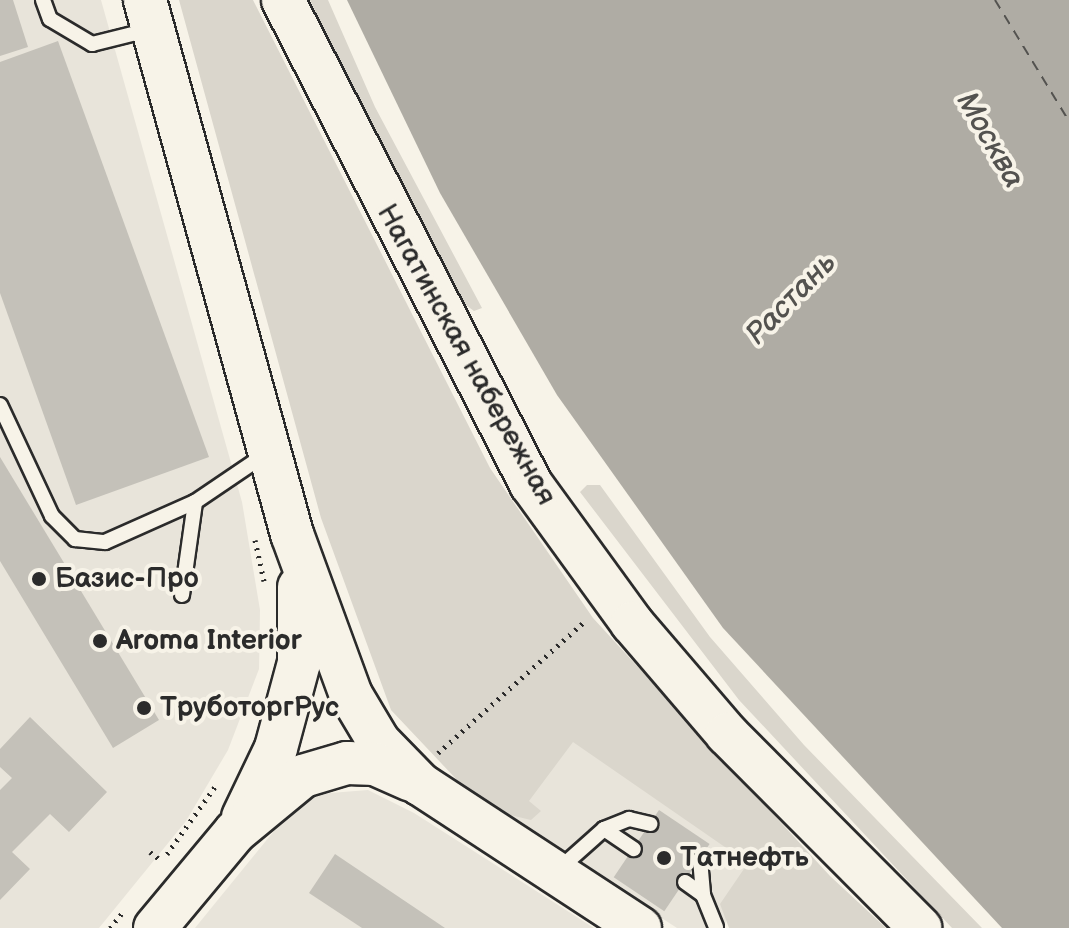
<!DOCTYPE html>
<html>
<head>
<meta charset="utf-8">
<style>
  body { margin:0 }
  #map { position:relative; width:1069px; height:928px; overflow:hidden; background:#f7f3e8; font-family:"Balsamiq Sans",sans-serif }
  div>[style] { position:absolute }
  .built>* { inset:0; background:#e8e4da }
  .green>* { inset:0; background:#dad6cc }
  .water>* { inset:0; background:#afaca4 }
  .ferry>* { height:2px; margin-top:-1px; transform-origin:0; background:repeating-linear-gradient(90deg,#53524f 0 10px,transparent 0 18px) }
  .building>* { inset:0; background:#c4c1b9; transform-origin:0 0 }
  .path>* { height:5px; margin-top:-2.5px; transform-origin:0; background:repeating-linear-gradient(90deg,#2b2b2b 0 2px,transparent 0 8px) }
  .roads { filter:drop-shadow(2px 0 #2b2b2b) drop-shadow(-2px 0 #2b2b2b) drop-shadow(0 2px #2b2b2b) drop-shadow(0 -2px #2b2b2b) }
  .lane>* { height:14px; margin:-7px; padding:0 7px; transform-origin:7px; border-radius:7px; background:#f7f3e8 }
  .secondary>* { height:42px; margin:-21px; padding:0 21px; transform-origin:21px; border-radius:21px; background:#f7f3e8 }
  .dots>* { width:22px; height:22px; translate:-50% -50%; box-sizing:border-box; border:4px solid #f7f3e8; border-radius:50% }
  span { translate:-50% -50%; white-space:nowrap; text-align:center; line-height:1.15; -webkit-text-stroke:8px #f7f3e8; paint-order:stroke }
  .street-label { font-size:28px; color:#2b2b2b }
  .poi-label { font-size:28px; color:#2b2b2b; font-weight:700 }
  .left { translate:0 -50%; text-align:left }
  .water-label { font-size:30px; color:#53524f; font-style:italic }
</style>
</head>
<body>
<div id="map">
  <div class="built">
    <div style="clip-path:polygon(0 0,101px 0,242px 502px,260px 610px,259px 669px,228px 750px,186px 821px,99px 928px,0 928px)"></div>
    <div style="clip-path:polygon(559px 726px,761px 866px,722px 928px,677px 928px,501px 814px)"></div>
    <div style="clip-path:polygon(368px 790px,414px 813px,594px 928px,195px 928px,274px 831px,318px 794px)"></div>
  </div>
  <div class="green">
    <div style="clip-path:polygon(179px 0,253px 0,490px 468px,593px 618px,830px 876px,886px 928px,729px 928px,720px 904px,748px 863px,573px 742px,529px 801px,541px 811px,531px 820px,506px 814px,458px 781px,391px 710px,321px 518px)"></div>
    <div style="clip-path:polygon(310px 0,328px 0,375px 107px,482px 308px,474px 311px,459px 300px,366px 125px)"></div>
    <div style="clip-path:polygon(587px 485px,600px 485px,710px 637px,804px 745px,982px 928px,952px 928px,739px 700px,580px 492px)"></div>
  </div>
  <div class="water">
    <div style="clip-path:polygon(347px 0,1069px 0,1069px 928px,1002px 928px,723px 628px,557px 395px,440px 193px)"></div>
  </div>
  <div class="ferry">
    <div style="left:995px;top:0;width:142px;rotate:58.6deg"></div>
  </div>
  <div class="building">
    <div style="clip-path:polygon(0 0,13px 0,28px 47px,0 56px)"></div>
    <div style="clip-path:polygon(58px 41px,209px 457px,76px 505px,0 293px,0 62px)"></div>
    <div style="clip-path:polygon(0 457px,159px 720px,113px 748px,0 561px)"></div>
    <div style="clip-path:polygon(30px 717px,107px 792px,69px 832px,50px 814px,12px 852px,30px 869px,0 900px,0 790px,12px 778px,0 767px,0 749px)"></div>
    <div style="left:659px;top:810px;width:61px;height:81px;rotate:34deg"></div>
    <div style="clip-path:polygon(335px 854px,445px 928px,362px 928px,309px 893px)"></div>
  </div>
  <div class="path">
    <div style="left:255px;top:540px;width:42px;rotate:77.6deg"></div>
    <div style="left:438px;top:753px;width:199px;rotate:-41.9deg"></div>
    <div style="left:150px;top:852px;width:15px;rotate:37deg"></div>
    <div style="left:167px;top:854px;width:86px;rotate:-54.5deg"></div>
    <div style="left:110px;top:928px;width:19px;rotate:-51deg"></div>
  </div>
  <div class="roads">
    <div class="lane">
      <div style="left:43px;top:0;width:20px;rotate:70deg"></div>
      <div style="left:50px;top:19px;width:49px;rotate:30.8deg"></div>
      <div style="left:92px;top:44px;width:58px;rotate:-14deg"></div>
      <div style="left:0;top:405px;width:123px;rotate:64.9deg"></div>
      <div style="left:52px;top:516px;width:33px;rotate:45deg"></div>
      <div style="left:75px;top:539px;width:30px;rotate:6deg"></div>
      <div style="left:105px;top:542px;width:98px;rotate:-24deg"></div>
      <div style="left:182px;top:595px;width:94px;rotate:-82deg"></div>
      <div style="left:195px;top:502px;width:86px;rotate:-34.1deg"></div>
      <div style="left:604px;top:829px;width:27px;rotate:-22deg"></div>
      <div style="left:629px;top:819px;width:22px;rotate:13deg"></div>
      <div style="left:700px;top:859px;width:36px;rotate:85deg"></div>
      <div style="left:558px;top:870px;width:62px;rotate:-41.7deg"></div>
      <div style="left:604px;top:829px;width:36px;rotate:34deg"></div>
      <div style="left:685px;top:882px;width:22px;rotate:36deg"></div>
      <div style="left:703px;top:895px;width:35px;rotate:68deg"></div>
    </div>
    <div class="secondary">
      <div style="left:145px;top:0;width:554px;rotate:74.61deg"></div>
      <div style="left:292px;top:534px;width:171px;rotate:69.9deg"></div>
      <div style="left:351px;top:695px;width:55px;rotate:59.2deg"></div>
      <div style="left:379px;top:742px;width:59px;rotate:45.7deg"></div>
      <div style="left:420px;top:784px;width:263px;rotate:33.2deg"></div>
      <div style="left:283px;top:0;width:544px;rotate:62.87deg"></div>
      <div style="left:531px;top:484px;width:172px;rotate:54deg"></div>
      <div style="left:632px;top:623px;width:146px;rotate:49.4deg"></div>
      <div style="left:727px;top:734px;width:274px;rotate:45.1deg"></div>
      <div style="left:243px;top:817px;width:76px;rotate:-64.4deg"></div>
      <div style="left:276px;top:748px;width:88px;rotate:-74.9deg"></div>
      <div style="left:299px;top:663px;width:76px;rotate:-90deg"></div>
      <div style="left:155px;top:928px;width:125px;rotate:-50.2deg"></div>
      <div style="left:235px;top:832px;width:88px;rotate:-39.5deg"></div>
      <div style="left:303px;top:776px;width:46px;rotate:-16.5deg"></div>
      <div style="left:347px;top:763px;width:28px;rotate:2deg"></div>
      <div style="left:375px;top:764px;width:39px;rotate:24deg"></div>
    </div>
  </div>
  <div class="dots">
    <div style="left:39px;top:579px;background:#2b2b2b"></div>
    <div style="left:100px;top:641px;background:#2b2b2b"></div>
    <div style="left:144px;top:708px;background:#2b2b2b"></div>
    <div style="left:664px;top:858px;background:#2b2b2b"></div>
  </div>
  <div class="street-label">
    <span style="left:466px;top:355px;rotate:61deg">Нагатинская набережная</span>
  </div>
  <div class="poi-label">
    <span class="left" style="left:55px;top:579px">Базис-Про</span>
    <span class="left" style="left:116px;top:641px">Aroma Interior</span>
    <span class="left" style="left:160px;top:708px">ТруботоргРус</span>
    <span class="left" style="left:680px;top:858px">Татнефть</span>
  </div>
  <div class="water-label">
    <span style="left:990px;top:140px;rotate:60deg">Москва</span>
    <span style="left:791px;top:299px;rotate:-46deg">Растань</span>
  </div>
</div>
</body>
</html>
